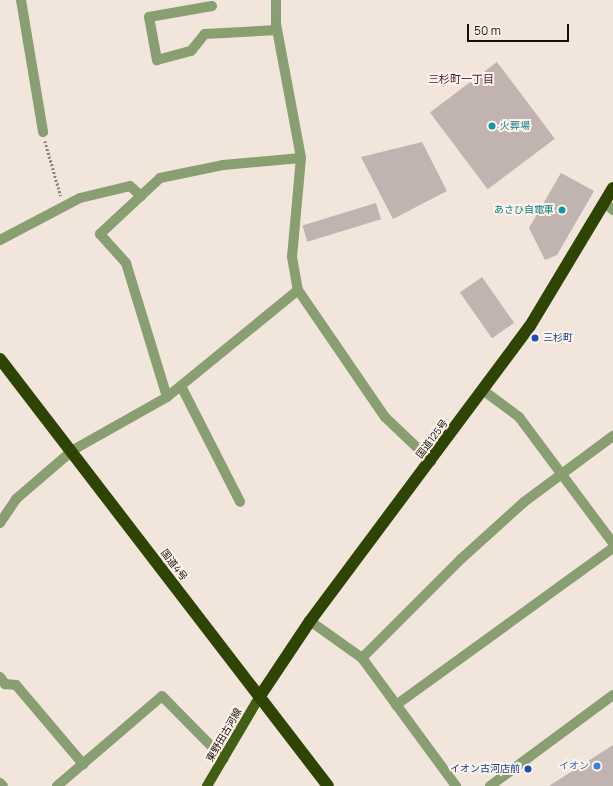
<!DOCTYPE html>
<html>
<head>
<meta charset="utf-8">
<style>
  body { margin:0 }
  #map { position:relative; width:613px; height:786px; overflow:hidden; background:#f1e5dc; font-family:Manrope,"Noto Sans JP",sans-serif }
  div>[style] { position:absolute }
  .building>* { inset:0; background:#c1b3b0; transform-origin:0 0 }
  .path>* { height:2.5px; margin-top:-1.25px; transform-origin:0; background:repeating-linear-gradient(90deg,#8a827b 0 2px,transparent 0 4px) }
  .minor>* { height:10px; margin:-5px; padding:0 5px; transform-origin:5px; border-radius:5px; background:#899e71 }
  .major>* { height:10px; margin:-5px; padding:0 5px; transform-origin:5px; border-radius:5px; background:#425d14 }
  .highway>* { height:12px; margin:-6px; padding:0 6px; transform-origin:6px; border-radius:6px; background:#2e4403 }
  .dots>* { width:11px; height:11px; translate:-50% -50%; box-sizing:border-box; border:2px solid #fef3e9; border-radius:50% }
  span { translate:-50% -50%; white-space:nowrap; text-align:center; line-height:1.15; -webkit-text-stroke:4px #fef3e9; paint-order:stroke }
  .culture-label { font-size:10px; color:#0d838f }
  .left { translate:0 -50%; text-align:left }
  .right { translate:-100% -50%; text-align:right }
  .transit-label { font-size:10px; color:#164399 }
  .street-label { font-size:10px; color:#15120e }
  .shop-label { font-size:10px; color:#366cbe }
  .neighbourhood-label { font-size:11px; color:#4e1946 }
  .scale { position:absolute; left:467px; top:24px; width:102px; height:18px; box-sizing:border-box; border:2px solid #15120e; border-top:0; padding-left:5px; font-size:12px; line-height:14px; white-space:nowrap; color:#15120e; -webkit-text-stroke:3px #fef3e9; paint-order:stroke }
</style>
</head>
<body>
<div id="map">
  <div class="building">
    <div style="left:497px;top:62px;width:96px;height:84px;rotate:53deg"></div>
    <div style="clip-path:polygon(422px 142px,447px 191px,393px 219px,361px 157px)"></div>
    <div style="clip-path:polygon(561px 173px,594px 191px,557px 255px,545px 260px,529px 228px)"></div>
    <div style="left:376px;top:203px;width:17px;height:77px;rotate:73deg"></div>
    <div style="left:482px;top:277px;width:56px;height:27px;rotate:55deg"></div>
    <div style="clip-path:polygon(613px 745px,613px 786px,549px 786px)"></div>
  </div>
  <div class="path">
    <div style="left:45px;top:141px;width:57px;rotate:73.8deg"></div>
  </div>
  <div class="minor">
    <div style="left:21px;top:0;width:134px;rotate:80.5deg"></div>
    <div style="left:276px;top:0;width:24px;rotate:90deg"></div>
    <div style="left:276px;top:24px;width:136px;rotate:79.4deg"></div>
    <div style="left:301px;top:158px;width:99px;rotate:95.2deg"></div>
    <div style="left:292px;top:257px;width:34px;rotate:80deg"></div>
    <div style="left:298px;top:290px;width:154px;rotate:55.6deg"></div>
    <div style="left:385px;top:417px;width:64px;rotate:43.7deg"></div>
    <div style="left:212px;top:6px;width:64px;rotate:170.1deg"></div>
    <div style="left:149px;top:17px;width:44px;rotate:79.5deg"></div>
    <div style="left:157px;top:60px;width:35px;rotate:-15deg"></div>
    <div style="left:191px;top:51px;width:22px;rotate:-51deg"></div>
    <div style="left:205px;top:34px;width:72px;rotate:-3.2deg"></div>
    <div style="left:605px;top:203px;width:11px;rotate:41deg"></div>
    <div style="left:0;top:240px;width:90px;rotate:-27.7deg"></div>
    <div style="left:80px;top:198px;width:51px;rotate:-13.5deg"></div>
    <div style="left:130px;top:186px;width:15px;rotate:42deg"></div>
    <div style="left:181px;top:386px;width:130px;rotate:63deg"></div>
    <div style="left:484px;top:391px;width:44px;rotate:36.6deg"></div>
    <div style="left:519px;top:417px;width:157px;rotate:53.3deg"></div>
    <div style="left:167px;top:397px;width:140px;rotate:-107deg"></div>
    <div style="left:126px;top:263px;width:39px;rotate:-132deg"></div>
    <div style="left:100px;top:234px;width:82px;rotate:-43deg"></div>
    <div style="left:160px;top:178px;width:64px;rotate:-11.7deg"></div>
    <div style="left:223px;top:165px;width:78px;rotate:-5.1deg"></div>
    <div style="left:0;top:523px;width:29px;rotate:-56deg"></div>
    <div style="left:16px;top:499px;width:75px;rotate:-40.7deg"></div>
    <div style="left:73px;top:450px;width:108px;rotate:-29.4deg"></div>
    <div style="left:167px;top:397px;width:169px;rotate:-39.2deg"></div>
    <div style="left:310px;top:621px;width:64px;rotate:35.4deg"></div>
    <div style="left:362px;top:658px;width:159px;rotate:53.7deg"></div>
    <div style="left:362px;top:658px;width:140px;rotate:-45deg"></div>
    <div style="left:461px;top:559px;width:85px;rotate:-42.1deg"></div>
    <div style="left:524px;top:502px;width:111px;rotate:-36.6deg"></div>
    <div style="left:0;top:677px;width:9px;rotate:54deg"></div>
    <div style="left:5px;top:684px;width:11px;rotate:5deg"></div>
    <div style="left:16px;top:685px;width:104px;rotate:49.7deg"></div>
    <div style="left:396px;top:705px;width:268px;rotate:-35.9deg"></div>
    <div style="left:0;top:783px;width:4px;rotate:45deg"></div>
    <div style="left:57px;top:786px;width:138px;rotate:-40.6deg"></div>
    <div style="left:162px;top:696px;width:88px;rotate:45.5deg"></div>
    <div style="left:490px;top:786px;width:153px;rotate:-36.5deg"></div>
  </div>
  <div class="major">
    <div style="left:207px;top:786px;width:104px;rotate:-59.5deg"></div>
  </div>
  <div class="highway">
    <div style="left:0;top:359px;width:538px;rotate:52.47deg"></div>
    <div style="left:260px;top:696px;width:90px;rotate:-56.3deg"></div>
    <div style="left:310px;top:621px;width:368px;rotate:-53.3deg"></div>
    <div style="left:530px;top:326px;width:161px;rotate:-59deg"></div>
  </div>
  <div class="dots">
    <div style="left:492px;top:126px;background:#0f9aa8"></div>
    <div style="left:562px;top:210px;background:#0f9aa8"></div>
    <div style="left:535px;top:338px;background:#1a4fb4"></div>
    <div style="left:597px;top:766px;background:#3f7fe0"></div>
    <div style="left:528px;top:769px;background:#1a4fb4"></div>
  </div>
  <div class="culture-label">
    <span class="left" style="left:500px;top:126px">火葬場</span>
    <span class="right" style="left:554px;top:210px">あさひ自電車</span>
  </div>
  <div class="transit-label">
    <span class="left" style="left:543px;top:338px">三杉町</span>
    <span class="right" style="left:520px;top:769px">イオン古河店前</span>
  </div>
  <div class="street-label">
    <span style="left:432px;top:439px;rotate:-53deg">国道125号</span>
    <span style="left:174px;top:565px;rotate:53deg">国道4号</span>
    <span style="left:224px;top:735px;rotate:-60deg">東野田古河線</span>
  </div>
  <div class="shop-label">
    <span class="right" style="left:589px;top:766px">イオン</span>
  </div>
  <div class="neighbourhood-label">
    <span style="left:461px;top:79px">三杉町一丁目</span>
  </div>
  <div class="scale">50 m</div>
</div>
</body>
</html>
